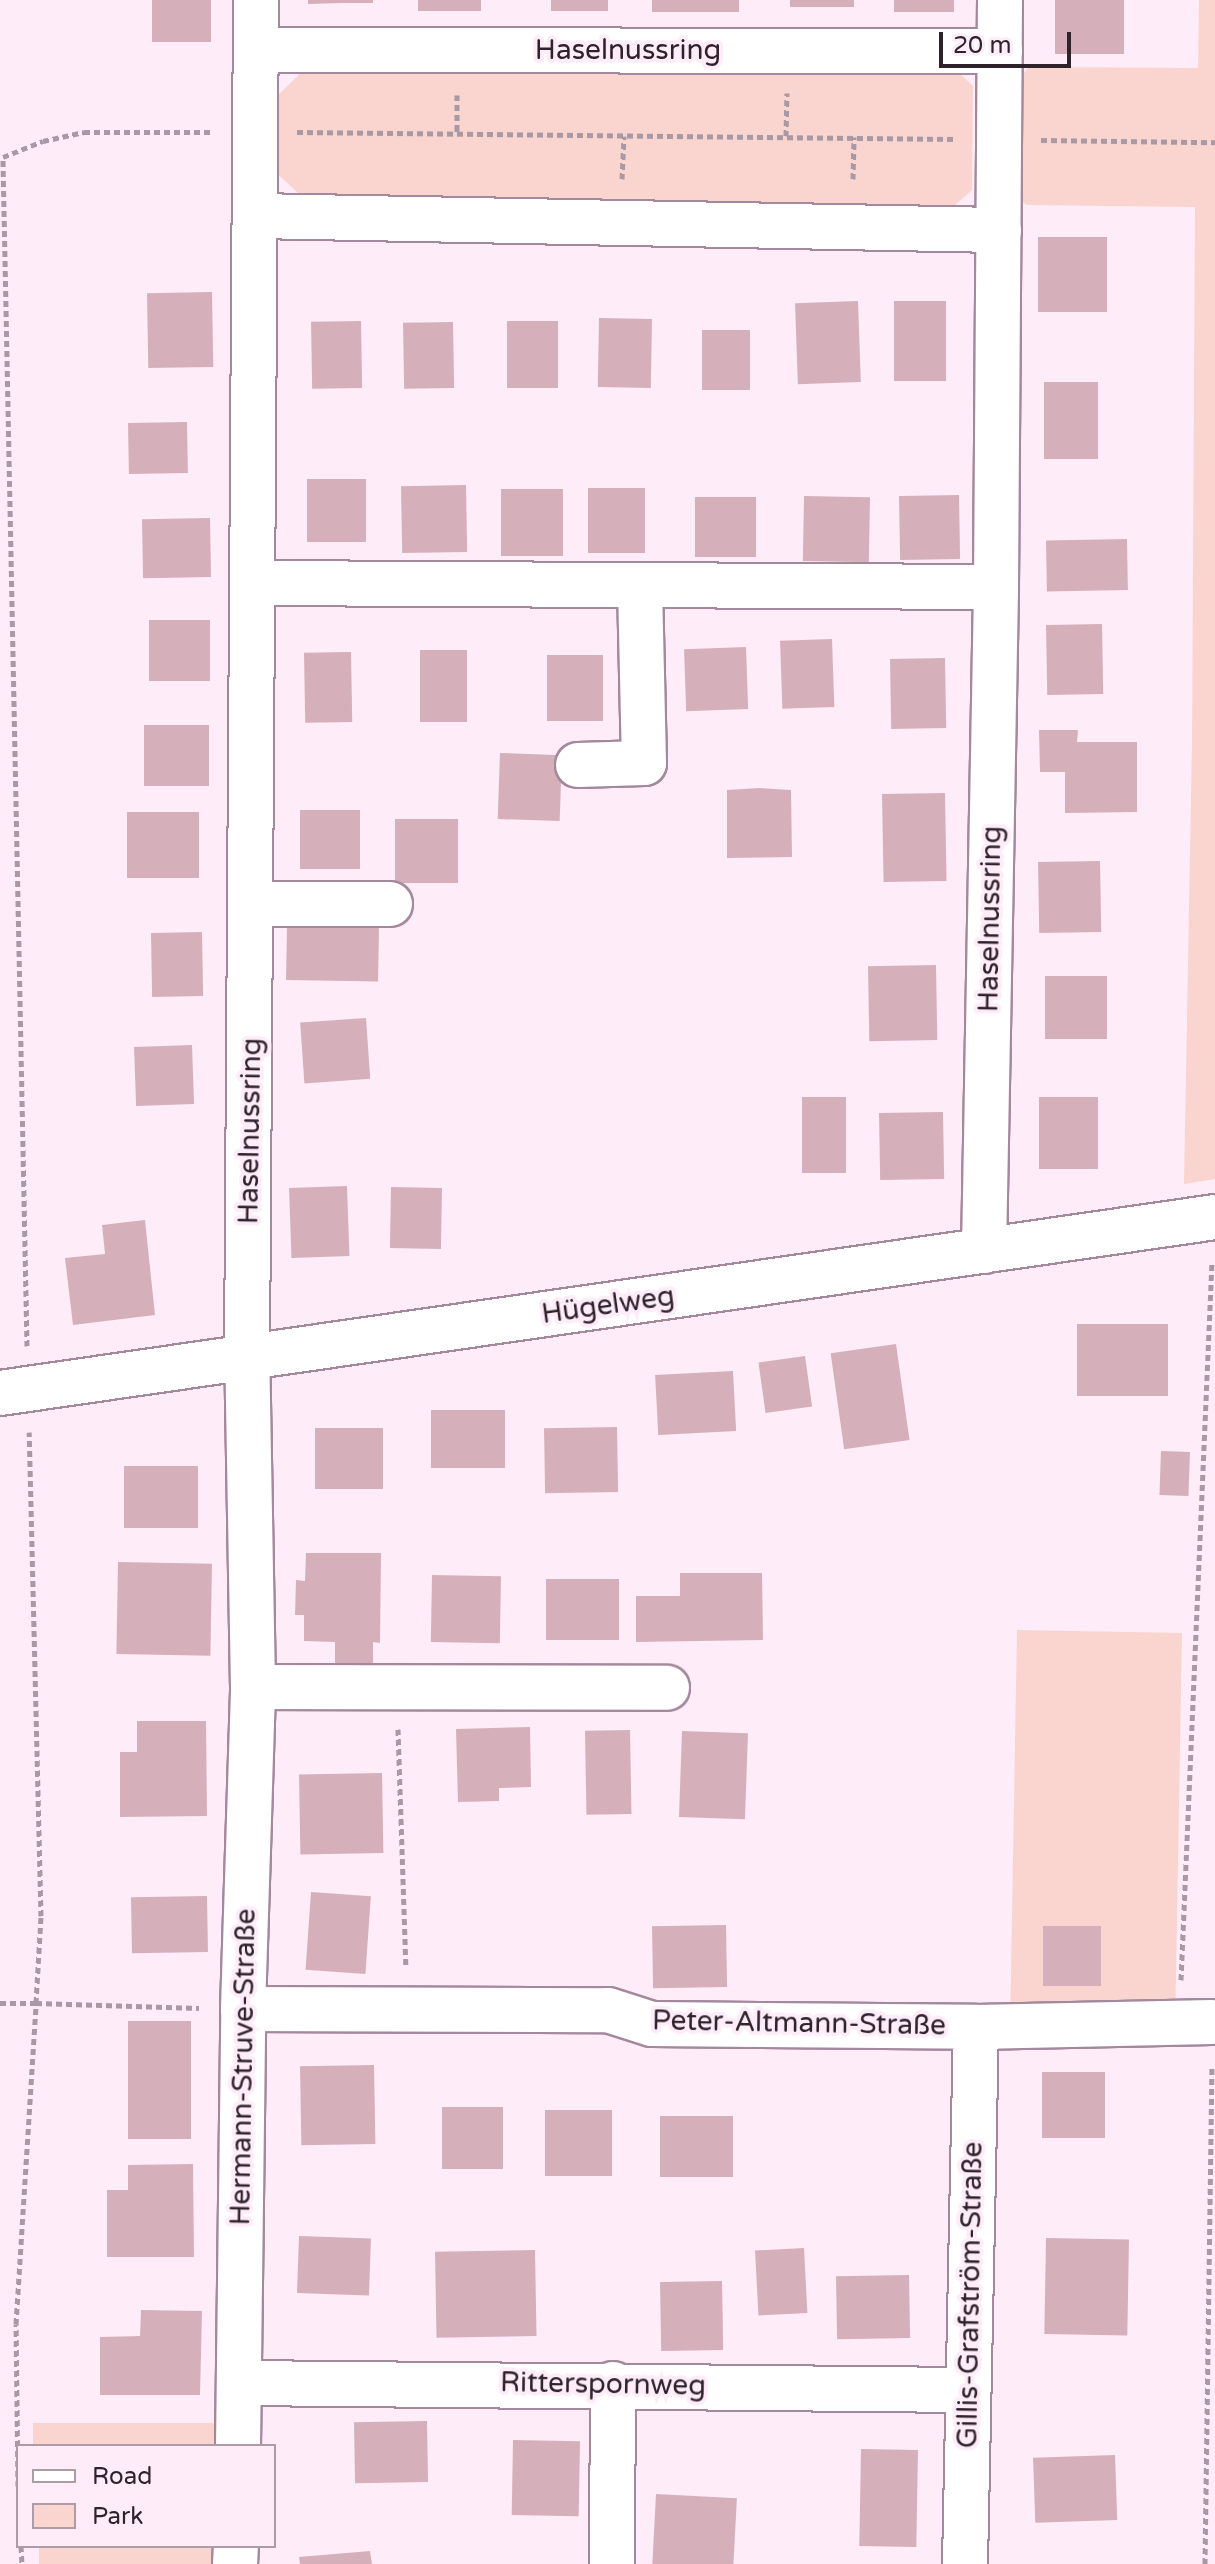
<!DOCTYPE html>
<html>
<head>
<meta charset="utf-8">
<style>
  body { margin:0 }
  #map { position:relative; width:1215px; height:2564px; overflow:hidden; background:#feecf9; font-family:"Varela Round",sans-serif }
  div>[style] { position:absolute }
  .green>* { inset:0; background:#fad4cf; transform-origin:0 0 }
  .building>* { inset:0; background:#d5b0ba; transform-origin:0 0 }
  .path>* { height:5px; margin-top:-2.5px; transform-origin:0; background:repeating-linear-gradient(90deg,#a899a4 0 6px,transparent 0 10px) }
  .roads { filter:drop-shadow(2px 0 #a4899d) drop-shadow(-2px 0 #a4899d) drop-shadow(0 2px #a4899d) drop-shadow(0 -2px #a4899d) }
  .minor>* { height:44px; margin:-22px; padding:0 22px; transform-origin:22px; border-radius:22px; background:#fff }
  span { translate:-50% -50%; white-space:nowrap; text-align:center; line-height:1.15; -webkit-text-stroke:8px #feecf9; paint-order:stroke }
  .street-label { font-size:28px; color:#2e232b }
  .legend { position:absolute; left:16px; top:2444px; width:260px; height:104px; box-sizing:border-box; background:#feecf9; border:2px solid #ab9ca7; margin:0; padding:10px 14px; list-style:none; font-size:24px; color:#2e232b }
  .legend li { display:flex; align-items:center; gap:16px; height:40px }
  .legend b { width:40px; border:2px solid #ab9ca7 }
  .scale { position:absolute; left:939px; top:32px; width:132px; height:36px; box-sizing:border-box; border:4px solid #2e232b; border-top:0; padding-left:10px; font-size:24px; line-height:28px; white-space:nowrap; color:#2e232b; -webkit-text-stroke:6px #feecf9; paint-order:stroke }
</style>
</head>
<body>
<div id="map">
  <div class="green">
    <div style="clip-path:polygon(1199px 0,1215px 0,1215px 1179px,1184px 1184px,1192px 744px,1195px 207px,1027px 205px,1016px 198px,1018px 79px,1029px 67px,1198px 68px)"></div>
    <div style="clip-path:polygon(308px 66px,954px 68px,973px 86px,972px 190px,953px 207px,309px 203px,273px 170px,277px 96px)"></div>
    <div style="left:1017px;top:1630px;width:165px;height:372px;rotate:1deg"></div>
    <div style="left:33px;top:2423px;width:184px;height:23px"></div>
    <div style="left:39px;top:2546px;width:177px;height:18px"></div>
  </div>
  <div class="building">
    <div style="left:152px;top:0;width:59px;height:42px"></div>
    <div style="clip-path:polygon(308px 0,342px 0,342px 3px,308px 4px)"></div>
    <div style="left:342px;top:0;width:31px;height:3px"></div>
    <div style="left:418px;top:0;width:63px;height:11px"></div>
    <div style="left:551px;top:0;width:57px;height:11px"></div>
    <div style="left:652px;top:0;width:87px;height:12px"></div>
    <div style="left:790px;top:0;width:64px;height:7px"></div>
    <div style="left:894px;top:0;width:60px;height:12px"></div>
    <div style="left:1055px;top:0;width:69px;height:54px"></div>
    <div style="left:1038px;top:237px;width:69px;height:75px"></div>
    <div style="left:212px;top:292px;width:75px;height:65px;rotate:89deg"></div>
    <div style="left:858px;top:301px;width:81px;height:63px;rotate:88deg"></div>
    <div style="left:894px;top:301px;width:52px;height:80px"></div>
    <div style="left:599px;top:318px;width:53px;height:69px;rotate:1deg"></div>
    <div style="left:361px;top:321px;width:67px;height:50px;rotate:89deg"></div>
    <div style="left:507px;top:321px;width:51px;height:67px"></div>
    <div style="left:453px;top:322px;width:66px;height:50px;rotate:89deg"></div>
    <div style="left:702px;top:330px;width:48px;height:60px"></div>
    <div style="left:1044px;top:382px;width:54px;height:77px"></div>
    <div style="left:187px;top:422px;width:51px;height:59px;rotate:89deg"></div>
    <div style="left:307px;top:479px;width:59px;height:63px"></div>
    <div style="left:466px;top:485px;width:67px;height:65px;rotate:89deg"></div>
    <div style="left:645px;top:488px;width:65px;height:57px;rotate:90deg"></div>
    <div style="left:501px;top:489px;width:62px;height:67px"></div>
    <div style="left:959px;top:495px;width:64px;height:60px;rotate:89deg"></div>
    <div style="left:804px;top:496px;width:66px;height:65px;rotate:1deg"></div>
    <div style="left:756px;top:497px;width:60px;height:61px;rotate:90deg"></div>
    <div style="left:210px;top:518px;width:59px;height:68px;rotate:89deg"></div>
    <div style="left:1127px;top:539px;width:51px;height:81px;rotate:89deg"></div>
    <div style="left:149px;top:620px;width:61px;height:61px"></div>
    <div style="left:1102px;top:624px;width:70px;height:56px;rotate:89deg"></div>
    <div style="left:832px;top:639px;width:68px;height:52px;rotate:88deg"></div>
    <div style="left:746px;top:647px;width:62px;height:62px;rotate:88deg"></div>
    <div style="left:467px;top:650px;width:72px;height:47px;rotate:90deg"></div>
    <div style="left:351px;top:652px;width:70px;height:47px;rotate:89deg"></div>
    <div style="left:547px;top:655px;width:56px;height:66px"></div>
    <div style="left:945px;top:658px;width:70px;height:55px;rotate:89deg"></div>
    <div style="left:144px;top:725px;width:65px;height:61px"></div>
    <div style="clip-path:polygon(1039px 730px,1078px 730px,1077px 742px,1137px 742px,1137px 812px,1065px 813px,1065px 772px,1040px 772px)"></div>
    <div style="left:500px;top:753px;width:62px;height:66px;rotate:2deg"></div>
    <div style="clip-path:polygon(760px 788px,791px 790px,792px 857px,727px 858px,727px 790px)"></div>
    <div style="left:945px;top:793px;width:88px;height:63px;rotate:89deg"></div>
    <div style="left:300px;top:810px;width:60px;height:59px"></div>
    <div style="left:127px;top:812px;width:72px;height:66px"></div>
    <div style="left:458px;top:819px;width:64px;height:63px;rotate:90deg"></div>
    <div style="left:1100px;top:861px;width:71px;height:62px;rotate:89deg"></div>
    <div style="left:287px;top:926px;width:92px;height:54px;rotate:1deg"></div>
    <div style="left:202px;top:932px;width:64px;height:51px;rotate:89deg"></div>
    <div style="left:936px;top:965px;width:75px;height:68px;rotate:89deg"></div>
    <div style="left:1045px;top:976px;width:62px;height:63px"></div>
    <div style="left:366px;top:1018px;width:61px;height:66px;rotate:86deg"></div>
    <div style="left:192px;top:1045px;width:59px;height:58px;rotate:88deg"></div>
    <div style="left:802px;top:1097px;width:44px;height:76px"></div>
    <div style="left:1039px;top:1097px;width:59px;height:72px"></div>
    <div style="left:943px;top:1112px;width:67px;height:64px;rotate:89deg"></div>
    <div style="left:347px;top:1186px;width:70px;height:58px;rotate:88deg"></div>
    <div style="left:391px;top:1187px;width:51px;height:61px;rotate:1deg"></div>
    <div style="clip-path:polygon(145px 1220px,155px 1315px,73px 1325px,65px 1258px,105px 1254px,102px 1225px)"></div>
    <div style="left:1077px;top:1324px;width:91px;height:72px"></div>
    <div style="left:896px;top:1344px;width:97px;height:66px;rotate:82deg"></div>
    <div style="left:805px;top:1356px;width:51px;height:47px;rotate:82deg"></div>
    <div style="left:733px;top:1371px;width:60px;height:78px;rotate:87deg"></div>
    <div style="left:431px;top:1410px;width:74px;height:58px"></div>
    <div style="left:617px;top:1427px;width:65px;height:73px;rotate:89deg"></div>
    <div style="left:383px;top:1428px;width:61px;height:68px;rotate:90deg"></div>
    <div style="left:1161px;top:1451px;width:29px;height:44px;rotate:2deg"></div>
    <div style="left:124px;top:1466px;width:74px;height:62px"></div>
    <div style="clip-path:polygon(306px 1553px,381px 1553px,380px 1643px,373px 1642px,373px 1665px,335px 1664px,335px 1642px,304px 1641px,304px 1615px,295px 1615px,296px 1580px,305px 1581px)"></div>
    <div style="left:118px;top:1562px;width:94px;height:92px;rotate:1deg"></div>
    <div style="clip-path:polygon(680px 1573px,762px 1573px,763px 1640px,636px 1642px,636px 1596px,680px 1596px)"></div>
    <div style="left:432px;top:1575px;width:69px;height:67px;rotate:1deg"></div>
    <div style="left:619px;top:1579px;width:61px;height:73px;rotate:90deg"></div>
    <div style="clip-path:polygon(137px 1721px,206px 1721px,207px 1816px,120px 1817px,120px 1752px,137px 1752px)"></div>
    <div style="clip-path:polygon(530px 1727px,531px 1787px,499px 1788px,499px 1801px,458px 1802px,456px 1729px)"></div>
    <div style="left:630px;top:1730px;width:84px;height:45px;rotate:89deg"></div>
    <div style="left:682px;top:1731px;width:66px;height:86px;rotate:2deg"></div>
    <div style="left:382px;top:1773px;width:80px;height:83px;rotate:89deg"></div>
    <div style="left:311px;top:1892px;width:60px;height:78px;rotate:4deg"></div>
    <div style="left:207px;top:1896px;width:56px;height:76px;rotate:89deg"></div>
    <div style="left:726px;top:1925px;width:62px;height:74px;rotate:89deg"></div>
    <div style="left:1043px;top:1926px;width:58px;height:60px"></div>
    <div style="left:191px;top:2021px;width:118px;height:63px;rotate:90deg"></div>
    <div style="left:374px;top:2065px;width:79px;height:74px;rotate:89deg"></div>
    <div style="left:1042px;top:2072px;width:63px;height:66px"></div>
    <div style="left:442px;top:2107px;width:61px;height:62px"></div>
    <div style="left:545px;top:2110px;width:67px;height:66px"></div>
    <div style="left:660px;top:2116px;width:73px;height:61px"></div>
    <div style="clip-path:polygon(193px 2164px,194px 2257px,107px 2257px,107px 2190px,128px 2190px,128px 2165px)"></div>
    <div style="left:299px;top:2236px;width:72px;height:57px;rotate:2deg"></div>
    <div style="left:1046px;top:2238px;width:83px;height:96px;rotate:1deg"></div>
    <div style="left:804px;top:2248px;width:65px;height:49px;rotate:87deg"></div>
    <div style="left:535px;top:2250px;width:86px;height:100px;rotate:89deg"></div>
    <div style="left:909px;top:2275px;width:63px;height:73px;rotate:89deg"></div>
    <div style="left:722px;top:2281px;width:69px;height:62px;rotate:89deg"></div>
    <div style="clip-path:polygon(141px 2310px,202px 2311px,200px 2395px,100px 2395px,100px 2337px,140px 2336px)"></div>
    <div style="left:427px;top:2421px;width:61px;height:73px;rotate:89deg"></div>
    <div style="left:513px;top:2440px;width:67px;height:75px;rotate:1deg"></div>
    <div style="left:861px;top:2449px;width:57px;height:97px;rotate:1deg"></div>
    <div style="left:1115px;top:2455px;width:65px;height:82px;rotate:88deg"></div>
    <div style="left:656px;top:2494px;width:81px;height:70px;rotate:3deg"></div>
    <div style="clip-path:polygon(370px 2551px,372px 2564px,300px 2564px,299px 2557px)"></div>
  </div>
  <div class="path">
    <div style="left:457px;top:95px;width:39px;rotate:90deg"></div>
    <div style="left:297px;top:132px;width:658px;rotate:0.61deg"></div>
    <div style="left:786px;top:136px;width:43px;rotate:-88.7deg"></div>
    <div style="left:1041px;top:140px;width:174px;rotate:0.7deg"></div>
    <div style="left:622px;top:179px;width:43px;rotate:-87.3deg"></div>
    <div style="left:853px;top:179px;width:42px;rotate:-88.6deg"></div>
    <div style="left:27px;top:1346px;width:1189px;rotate:-91.16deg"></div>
    <div style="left:3px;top:157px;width:43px;rotate:-21.8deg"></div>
    <div style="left:43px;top:141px;width:42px;rotate:-12.4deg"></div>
    <div style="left:84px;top:132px;width:127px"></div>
    <div style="left:398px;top:1729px;width:238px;rotate:88.1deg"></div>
    <div style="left:1181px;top:1980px;width:719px;rotate:-87.53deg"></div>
    <div style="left:0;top:2003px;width:36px"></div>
    <div style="left:36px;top:2003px;width:87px;rotate:-86.7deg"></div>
    <div style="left:41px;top:1916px;width:484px;rotate:-91.4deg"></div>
    <div style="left:18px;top:2486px;width:162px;rotate:-90.7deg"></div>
    <div style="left:16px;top:2324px;width:322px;rotate:-86.4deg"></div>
    <div style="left:36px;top:2003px;width:163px;rotate:1.8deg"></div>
    <div style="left:21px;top:2546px;width:18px;rotate:87deg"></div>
    <div style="left:1205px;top:2564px;width:499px;rotate:-89.2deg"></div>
  </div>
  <div class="roads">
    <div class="minor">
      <div style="left:256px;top:50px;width:744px;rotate:0.08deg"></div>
      <div style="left:255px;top:216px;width:744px;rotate:1.08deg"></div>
      <div style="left:254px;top:583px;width:742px;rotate:0.31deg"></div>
      <div style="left:578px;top:765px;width:66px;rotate:-1.7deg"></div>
      <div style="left:644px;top:763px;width:178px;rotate:-91.3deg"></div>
      <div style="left:252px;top:904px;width:138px"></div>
      <div style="left:984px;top:1251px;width:664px;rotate:-88.96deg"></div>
      <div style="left:996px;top:587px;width:587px;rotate:-89.61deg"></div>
      <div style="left:0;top:1393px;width:1228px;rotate:-8.24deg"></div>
      <div style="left:253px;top:1687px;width:414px;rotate:0.1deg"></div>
      <div style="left:243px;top:2009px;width:365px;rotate:0.2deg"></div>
      <div style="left:608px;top:2010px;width:46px;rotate:17.7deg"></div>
      <div style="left:652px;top:2024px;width:324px;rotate:0.5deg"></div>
      <div style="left:976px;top:2027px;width:236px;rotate:-1.2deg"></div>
      <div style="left:239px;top:2383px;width:728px;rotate:0.55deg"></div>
      <div style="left:238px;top:2446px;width:437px;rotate:-89.3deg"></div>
      <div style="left:243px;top:2009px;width:322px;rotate:-88.2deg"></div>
      <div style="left:253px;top:1687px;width:329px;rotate:-91deg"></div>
      <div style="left:247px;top:1358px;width:1358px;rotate:-89.62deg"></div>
      <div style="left:235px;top:2564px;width:18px;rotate:-87deg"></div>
      <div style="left:612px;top:2564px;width:180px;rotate:-89.7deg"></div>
      <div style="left:965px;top:2564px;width:537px;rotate:-88.83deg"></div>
    </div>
  </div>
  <div class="street-label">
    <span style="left:628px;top:50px">Haselnussring</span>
    <span style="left:990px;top:919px;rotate:-89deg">Haselnussring</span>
    <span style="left:250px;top:1131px;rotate:-89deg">Haselnussring</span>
    <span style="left:608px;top:1305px;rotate:-8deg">Hügelweg</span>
    <span style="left:799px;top:2023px;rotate:1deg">Peter-Altmann-Straße</span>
    <span style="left:243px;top:2067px;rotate:-89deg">Hermann-Struve-Straße</span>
    <span style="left:970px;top:2295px;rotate:-89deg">Gillis-Grafström-Straße</span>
    <span style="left:603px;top:2384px;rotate:1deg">Ritterspornweg</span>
  </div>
  <ul class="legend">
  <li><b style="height:10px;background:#fff"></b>Road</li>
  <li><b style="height:22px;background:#fad4cf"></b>Park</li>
  </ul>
  <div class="scale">20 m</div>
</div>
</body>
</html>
